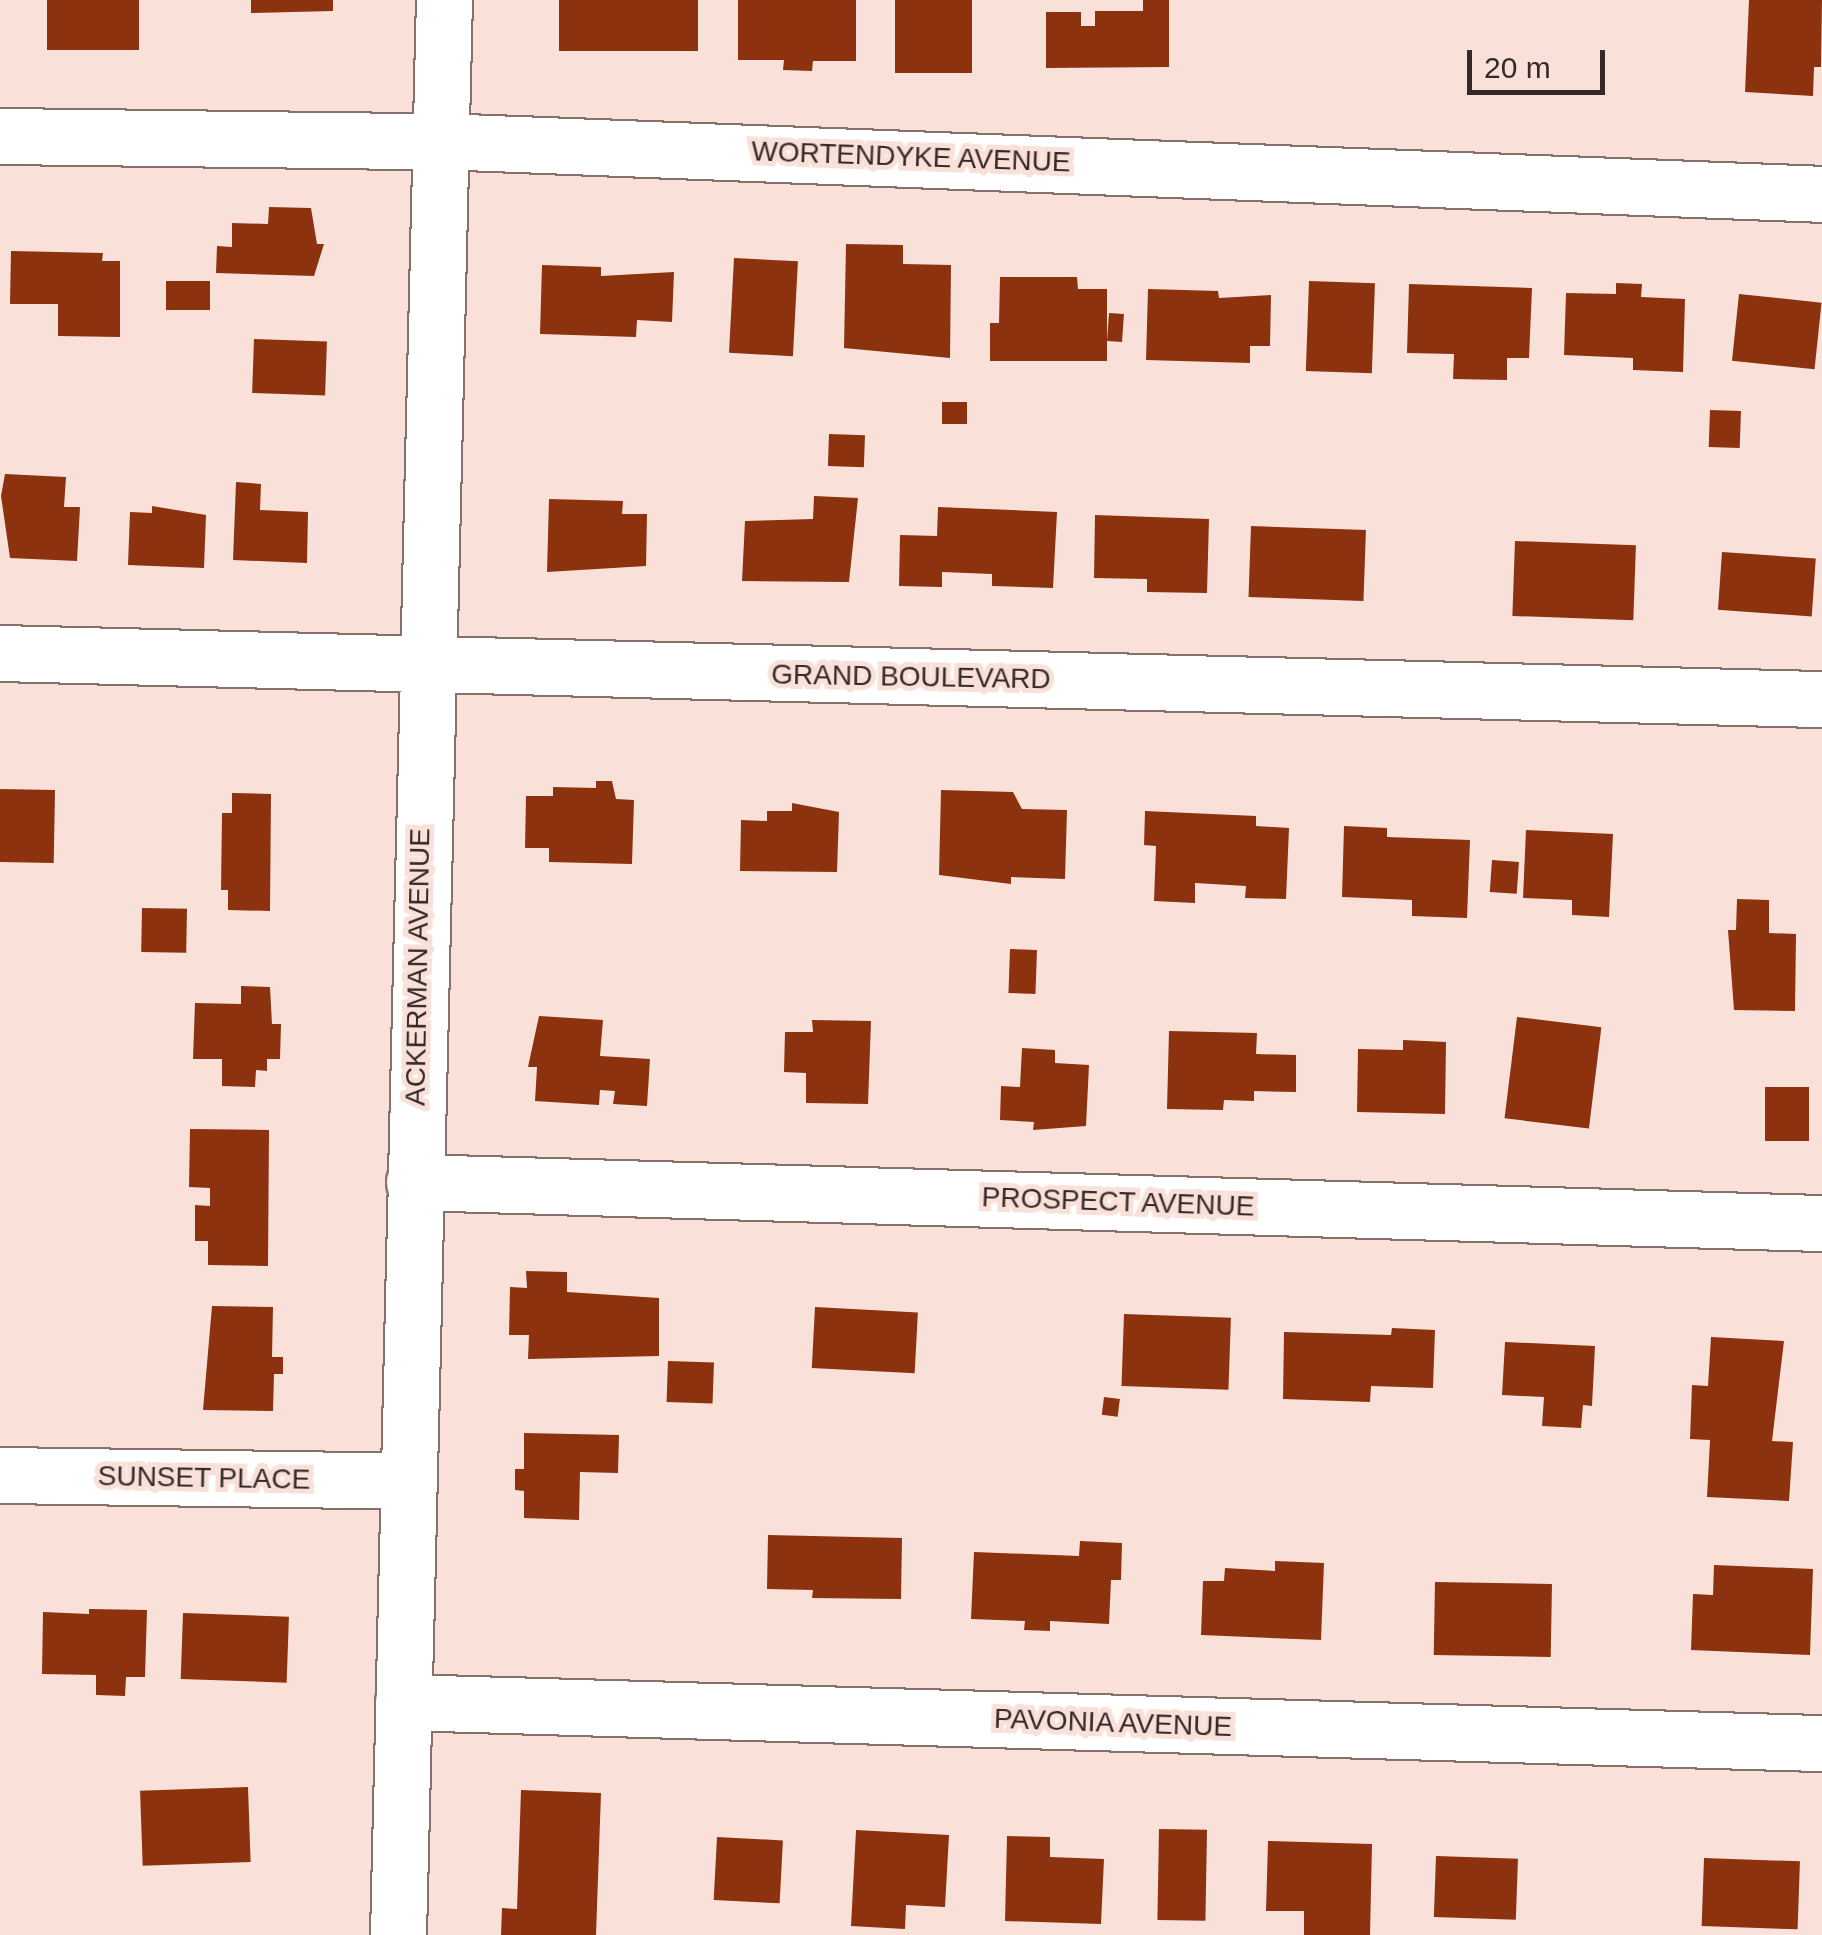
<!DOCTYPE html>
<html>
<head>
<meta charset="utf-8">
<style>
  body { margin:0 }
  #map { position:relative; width:1822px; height:1935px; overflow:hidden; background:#f9e1d9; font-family:Arial,sans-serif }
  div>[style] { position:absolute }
  .building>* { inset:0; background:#8c320f; transform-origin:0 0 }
  .roads { filter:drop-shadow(2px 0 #87726b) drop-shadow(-2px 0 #87726b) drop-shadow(0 2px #87726b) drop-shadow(0 -2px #87726b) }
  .minor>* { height:55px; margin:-27.5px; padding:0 27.5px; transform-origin:27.5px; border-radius:27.5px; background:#fff }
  span { translate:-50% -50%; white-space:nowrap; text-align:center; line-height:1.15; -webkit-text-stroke:10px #f9e1d9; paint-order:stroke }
  .street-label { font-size:28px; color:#342b28 }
  .scale { position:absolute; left:1467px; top:50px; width:138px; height:45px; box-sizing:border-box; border:5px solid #342b28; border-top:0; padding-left:12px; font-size:30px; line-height:35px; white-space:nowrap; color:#342b28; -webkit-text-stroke:8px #f9e1d9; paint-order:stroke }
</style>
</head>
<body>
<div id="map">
  <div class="building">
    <div style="left:47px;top:0;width:92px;height:50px"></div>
    <div style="clip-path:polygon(251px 0,333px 0,333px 11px,251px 13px)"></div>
    <div style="left:559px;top:0;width:139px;height:51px"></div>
    <div style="clip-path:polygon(738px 0,856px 0,856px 61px,813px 61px,812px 71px,783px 70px,784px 60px,738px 60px)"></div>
    <div style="left:895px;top:0;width:77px;height:73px"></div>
    <div style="clip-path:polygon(1143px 0,1169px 0,1169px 67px,1046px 68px,1046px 12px,1081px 12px,1081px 26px,1095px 26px,1095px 11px,1143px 11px)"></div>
    <div style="clip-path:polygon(1749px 0,1822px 0,1821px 67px,1814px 67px,1813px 96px,1745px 92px)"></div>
    <div style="clip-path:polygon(269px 207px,311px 208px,317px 244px,324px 244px,314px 276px,216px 273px,217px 246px,232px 247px,232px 223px,268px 224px)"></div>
    <div style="clip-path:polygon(846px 244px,903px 245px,903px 264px,951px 265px,950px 358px,844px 348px)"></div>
    <div style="clip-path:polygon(11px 251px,103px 253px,102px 261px,120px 261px,120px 337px,58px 336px,58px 304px,10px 304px)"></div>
    <div style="left:734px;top:258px;width:64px;height:95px;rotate:3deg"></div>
    <div style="clip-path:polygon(542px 265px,601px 267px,601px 276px,674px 272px,672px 322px,637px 320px,636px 337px,540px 334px)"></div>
    <div style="clip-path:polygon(1000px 277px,1077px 277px,1078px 289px,1107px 289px,1107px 361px,990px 361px,990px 323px,999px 323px)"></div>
    <div style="left:210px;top:281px;width:29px;height:44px;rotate:90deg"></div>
    <div style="left:1309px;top:281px;width:66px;height:90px;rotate:2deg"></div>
    <div style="clip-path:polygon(1616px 283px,1642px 284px,1641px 297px,1685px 299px,1683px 372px,1633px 370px,1633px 358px,1564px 355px,1566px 293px,1616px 294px)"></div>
    <div style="clip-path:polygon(1409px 284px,1532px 288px,1529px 358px,1507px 358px,1507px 380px,1453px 379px,1454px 354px,1407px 353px)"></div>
    <div style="clip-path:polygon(1148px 289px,1218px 291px,1219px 298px,1271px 295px,1270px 346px,1250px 346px,1250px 363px,1146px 360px)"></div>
    <div style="left:1739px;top:294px;width:83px;height:67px;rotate:6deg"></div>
    <div style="left:1109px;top:313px;width:15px;height:28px;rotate:4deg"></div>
    <div style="left:254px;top:339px;width:73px;height:54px;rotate:2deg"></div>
    <div style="left:942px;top:402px;width:25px;height:22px"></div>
    <div style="left:1710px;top:410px;width:31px;height:37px;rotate:2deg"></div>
    <div style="left:829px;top:434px;width:36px;height:32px;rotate:2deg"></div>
    <div style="clip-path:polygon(5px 474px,66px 477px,64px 507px,80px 507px,77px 561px,10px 558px,1px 496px)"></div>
    <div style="clip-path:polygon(236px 482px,261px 484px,260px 510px,308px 512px,307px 563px,233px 560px)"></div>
    <div style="clip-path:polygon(814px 496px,858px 498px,849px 582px,742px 581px,745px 521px,813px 519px)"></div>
    <div style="clip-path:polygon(549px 499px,623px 501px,622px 514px,647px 514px,646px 566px,547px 572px)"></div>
    <div style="clip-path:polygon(152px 506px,206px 515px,204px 568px,128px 565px,130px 512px,152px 513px)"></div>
    <div style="clip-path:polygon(938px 507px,1057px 512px,1053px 588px,992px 586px,992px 574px,942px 572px,942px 587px,899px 586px,900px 535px,937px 536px)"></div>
    <div style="clip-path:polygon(1095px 515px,1209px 519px,1207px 593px,1147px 592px,1147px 579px,1094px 578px)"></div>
    <div style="left:1251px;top:526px;width:115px;height:71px;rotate:2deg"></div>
    <div style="left:1515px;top:541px;width:121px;height:75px;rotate:2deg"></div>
    <div style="left:1722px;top:552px;width:94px;height:58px;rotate:4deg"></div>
    <div style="clip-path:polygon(596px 781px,612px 781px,616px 799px,634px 800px,632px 864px,549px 862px,549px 848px,525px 848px,526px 796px,553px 796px,553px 787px,596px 788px)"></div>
    <div style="left:0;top:789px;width:55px;height:73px;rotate:1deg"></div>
    <div style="clip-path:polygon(941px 790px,1013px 792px,1022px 809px,1067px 810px,1065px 879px,1011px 877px,1011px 884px,939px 875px)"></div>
    <div style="clip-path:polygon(232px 793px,271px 794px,270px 911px,228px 910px,228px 890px,221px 890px,222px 813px,232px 813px)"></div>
    <div style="clip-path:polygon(792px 803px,839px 812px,837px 872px,740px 871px,741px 820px,767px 821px,767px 811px,792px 811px)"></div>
    <div style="clip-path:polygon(1145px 811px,1256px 816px,1256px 826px,1289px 828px,1286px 899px,1245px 898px,1246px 886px,1195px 883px,1195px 903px,1154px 901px,1156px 846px,1144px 845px)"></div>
    <div style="clip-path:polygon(1344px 826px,1387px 828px,1387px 837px,1470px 840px,1467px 918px,1412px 916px,1412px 900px,1342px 897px)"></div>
    <div style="clip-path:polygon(1526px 830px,1613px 834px,1609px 917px,1572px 915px,1572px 900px,1523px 898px)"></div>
    <div style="left:1492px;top:860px;width:27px;height:32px;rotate:4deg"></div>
    <div style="clip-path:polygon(1737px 899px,1769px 900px,1769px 933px,1796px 934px,1795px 1011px,1734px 1010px,1728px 930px,1736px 930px)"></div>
    <div style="left:142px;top:908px;width:45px;height:44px;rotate:1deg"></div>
    <div style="left:1010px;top:949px;width:27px;height:44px;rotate:2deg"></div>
    <div style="clip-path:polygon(241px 986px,270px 987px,272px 1024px,281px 1024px,280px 1059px,267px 1059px,267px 1071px,256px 1070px,255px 1087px,222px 1086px,222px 1059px,193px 1059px,195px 1003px,241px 1004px)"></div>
    <div style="clip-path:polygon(539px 1016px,603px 1020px,600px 1056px,650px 1059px,647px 1106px,613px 1104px,615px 1091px,600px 1090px,599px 1105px,535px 1101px,537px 1067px,528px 1067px)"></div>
    <div style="left:1517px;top:1017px;width:85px;height:102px;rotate:7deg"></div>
    <div style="clip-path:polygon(812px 1020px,871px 1021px,868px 1104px,806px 1103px,806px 1073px,784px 1072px,785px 1032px,813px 1032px)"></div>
    <div style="clip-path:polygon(1169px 1031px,1257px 1033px,1256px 1054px,1296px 1055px,1296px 1092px,1254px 1091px,1254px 1101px,1224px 1100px,1223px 1110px,1167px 1109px)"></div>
    <div style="clip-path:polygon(1403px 1040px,1446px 1042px,1445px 1114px,1357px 1112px,1358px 1049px,1403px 1050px)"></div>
    <div style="clip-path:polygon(1022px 1048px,1055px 1050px,1055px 1063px,1089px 1065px,1086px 1126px,1033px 1130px,1034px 1122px,1000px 1120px,1001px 1086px,1020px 1087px)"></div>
    <div style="left:1809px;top:1087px;width:54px;height:44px;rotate:90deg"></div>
    <div style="clip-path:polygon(190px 1129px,269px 1130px,268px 1266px,208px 1265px,208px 1241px,195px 1241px,195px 1205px,210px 1206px,210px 1188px,189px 1187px)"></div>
    <div style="clip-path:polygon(526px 1271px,567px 1272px,567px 1292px,659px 1298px,659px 1356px,528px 1359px,529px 1335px,509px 1335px,510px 1287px,527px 1288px)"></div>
    <div style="clip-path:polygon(212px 1306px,273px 1307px,272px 1357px,283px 1357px,283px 1374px,274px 1374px,273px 1411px,203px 1410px)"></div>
    <div style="left:815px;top:1307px;width:103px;height:61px;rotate:3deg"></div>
    <div style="left:1124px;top:1314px;width:107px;height:72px;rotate:2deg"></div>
    <div style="clip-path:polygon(1392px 1328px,1435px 1330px,1433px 1388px,1371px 1386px,1370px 1402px,1283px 1399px,1284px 1332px,1391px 1335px)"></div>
    <div style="clip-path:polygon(1711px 1337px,1784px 1341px,1772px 1441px,1793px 1442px,1789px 1501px,1707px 1497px,1710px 1440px,1690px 1439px,1692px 1385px,1708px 1386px)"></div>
    <div style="clip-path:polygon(1505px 1342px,1595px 1346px,1592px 1406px,1583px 1405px,1581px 1428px,1542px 1426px,1544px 1397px,1502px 1395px)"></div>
    <div style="left:668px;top:1361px;width:46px;height:41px;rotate:2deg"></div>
    <div style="left:1104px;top:1397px;width:16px;height:18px;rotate:7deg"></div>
    <div style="clip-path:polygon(524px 1433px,619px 1435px,618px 1473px,580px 1472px,579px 1520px,524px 1518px,524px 1491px,515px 1490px,515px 1469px,524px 1469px)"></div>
    <div style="clip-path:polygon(768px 1535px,902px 1538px,901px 1599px,812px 1598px,813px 1590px,767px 1589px)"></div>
    <div style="clip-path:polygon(1080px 1541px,1122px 1543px,1121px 1580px,1111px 1580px,1109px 1624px,1050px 1621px,1050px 1631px,1024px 1630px,1025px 1621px,971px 1619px,974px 1552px,1079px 1556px)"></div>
    <div style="clip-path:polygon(1275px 1561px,1324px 1563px,1321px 1640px,1201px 1635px,1203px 1581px,1224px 1581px,1225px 1568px,1275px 1571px)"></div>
    <div style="clip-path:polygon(1714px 1565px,1813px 1569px,1810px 1655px,1691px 1650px,1693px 1594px,1713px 1595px)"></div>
    <div style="left:1435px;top:1582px;width:117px;height:73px;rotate:1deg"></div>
    <div style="clip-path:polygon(89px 1609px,147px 1610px,145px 1677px,126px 1677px,125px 1696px,96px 1695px,96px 1675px,42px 1674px,43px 1612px,89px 1614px)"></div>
    <div style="left:183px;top:1613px;width:106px;height:66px;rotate:2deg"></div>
    <div style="left:248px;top:1787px;width:75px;height:108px;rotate:88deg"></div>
    <div style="clip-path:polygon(521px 1790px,601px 1793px,596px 1935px,501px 1935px,502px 1908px,517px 1909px)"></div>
    <div style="left:1159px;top:1829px;width:48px;height:91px;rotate:1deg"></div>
    <div style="clip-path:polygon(856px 1830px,949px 1835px,945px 1907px,906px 1905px,905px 1929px,851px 1926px)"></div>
    <div style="clip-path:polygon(1007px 1836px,1050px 1837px,1050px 1857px,1104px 1859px,1101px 1924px,1005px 1921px)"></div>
    <div style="left:717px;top:1837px;width:66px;height:63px;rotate:3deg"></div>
    <div style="clip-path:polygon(1268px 1841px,1372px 1844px,1370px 1935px,1304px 1935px,1304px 1911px,1266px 1911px)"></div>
    <div style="left:1436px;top:1856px;width:82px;height:61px;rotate:2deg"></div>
    <div style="left:1704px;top:1858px;width:96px;height:68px;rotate:2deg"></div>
  </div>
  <div class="roads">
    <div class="minor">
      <div style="left:0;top:136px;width:439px;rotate:0.7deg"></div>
      <div style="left:439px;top:141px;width:1384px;rotate:2.19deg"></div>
      <div style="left:0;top:653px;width:1823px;rotate:1.45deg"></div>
      <div style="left:414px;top:1182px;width:1409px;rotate:1.67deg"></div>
      <div style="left:0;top:1475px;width:407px;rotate:0.8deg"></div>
      <div style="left:403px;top:1702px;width:1420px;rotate:1.66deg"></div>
      <div style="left:398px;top:1935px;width:1936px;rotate:-88.64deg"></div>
    </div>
  </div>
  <div class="street-label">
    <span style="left:911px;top:157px;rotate:2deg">WORTENDYKE AVENUE</span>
    <span style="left:911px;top:677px;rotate:1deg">GRAND BOULEVARD</span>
    <span style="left:418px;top:967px;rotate:-89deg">ACKERMAN AVENUE</span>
    <span style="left:1118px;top:1202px;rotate:2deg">PROSPECT AVENUE</span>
    <span style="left:204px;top:1478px;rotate:1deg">SUNSET PLACE</span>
    <span style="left:1113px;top:1723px;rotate:2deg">PAVONIA AVENUE</span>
  </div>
  <div class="scale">20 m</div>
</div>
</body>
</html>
